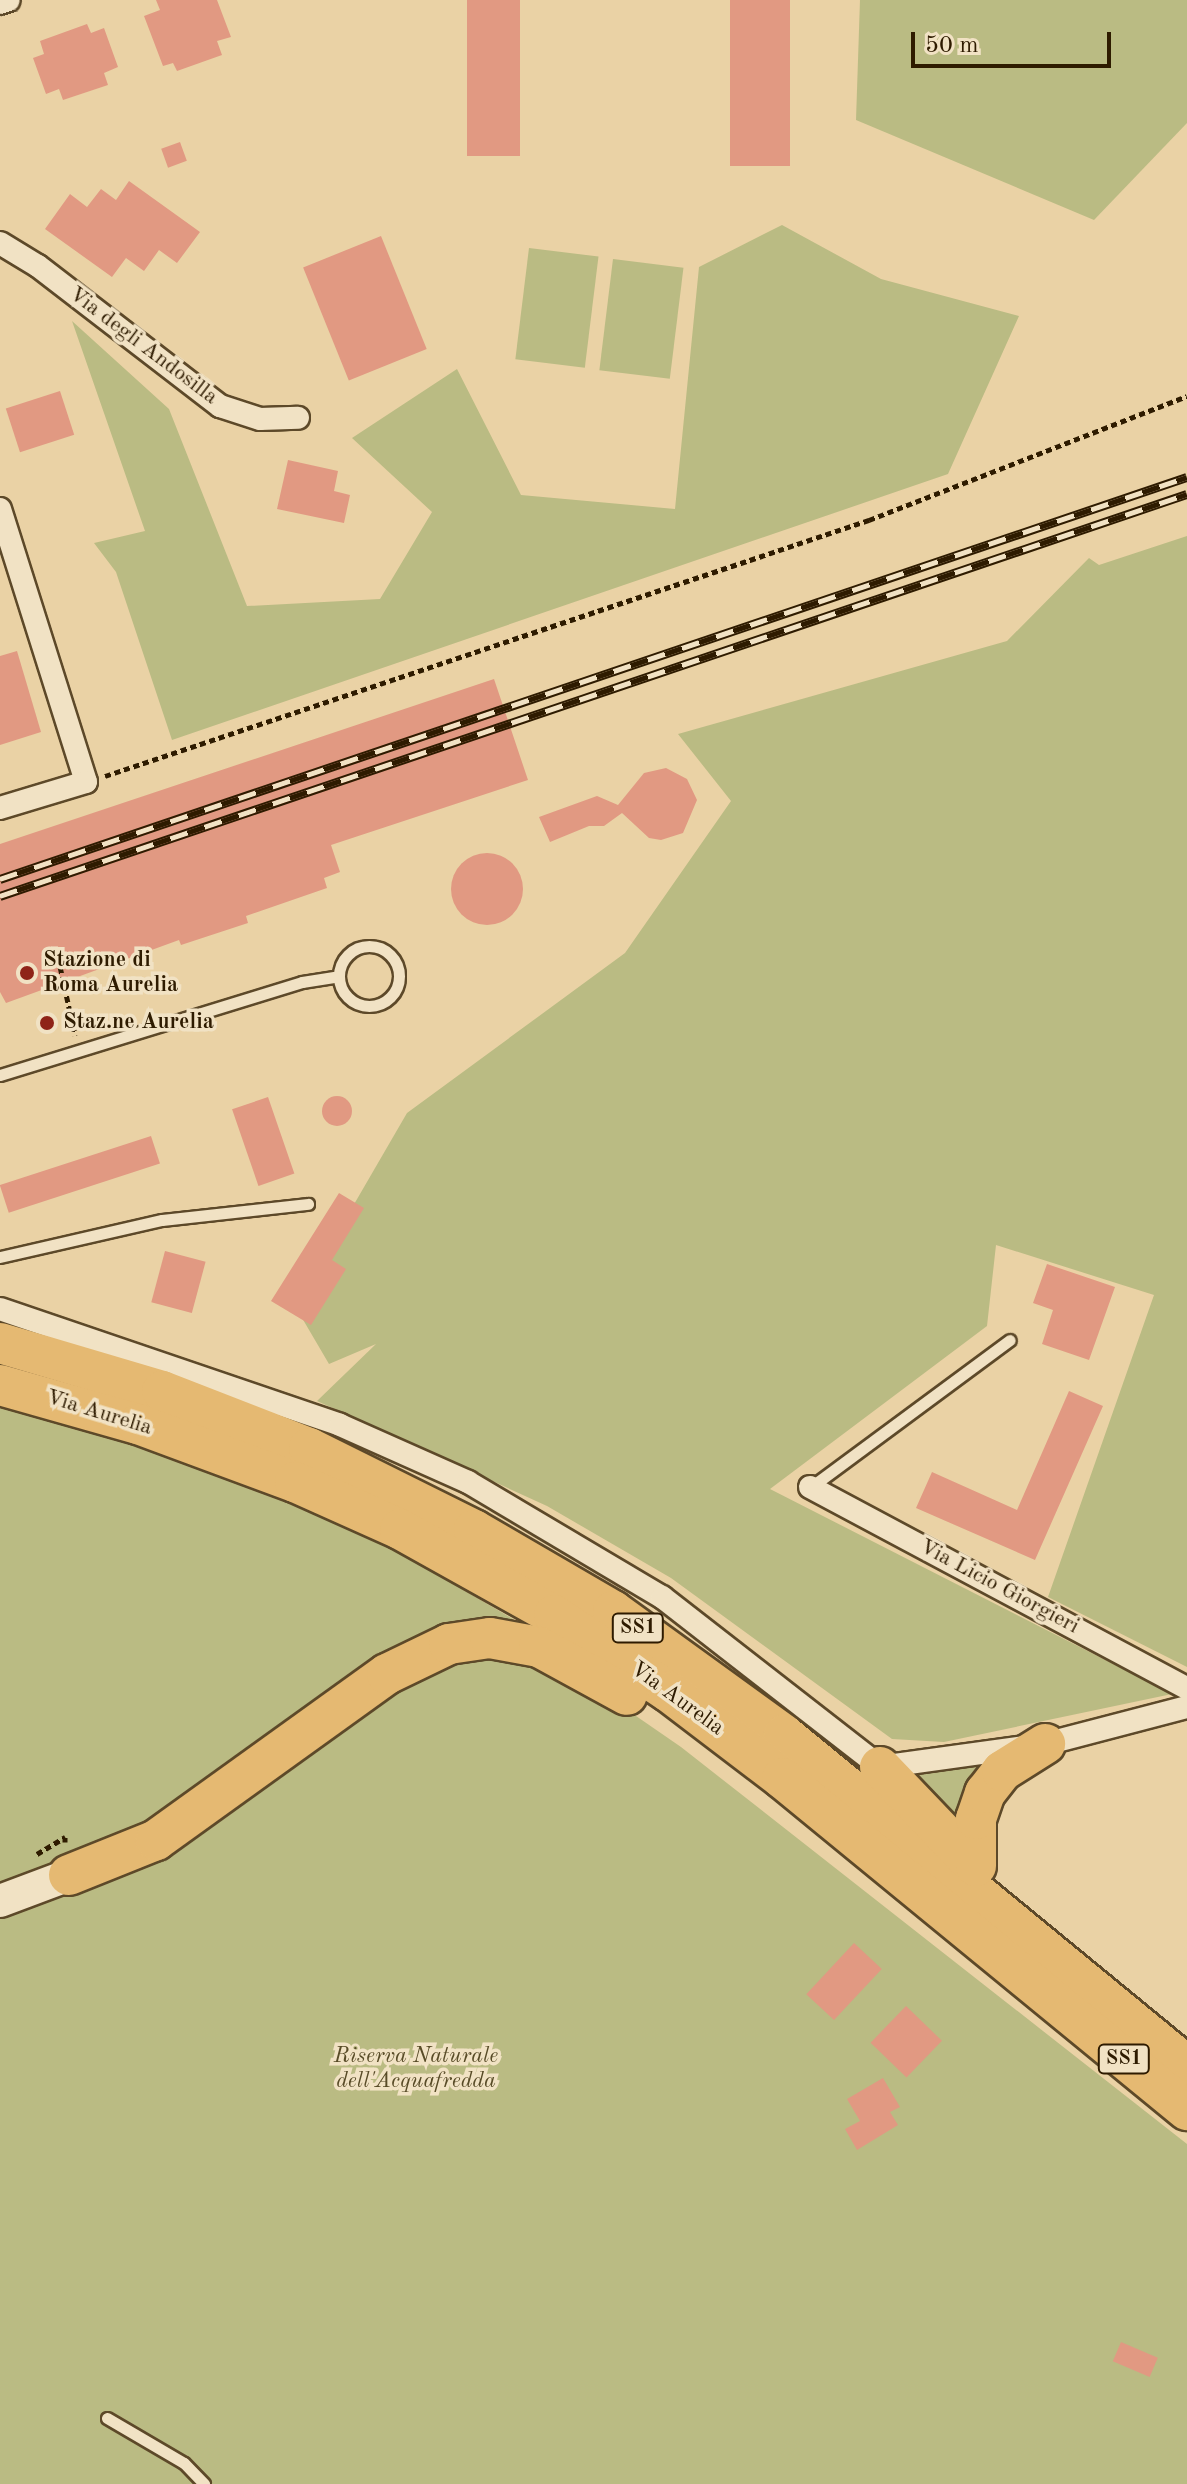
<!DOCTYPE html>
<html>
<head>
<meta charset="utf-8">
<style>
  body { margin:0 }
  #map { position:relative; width:1187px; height:2484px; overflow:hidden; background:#ead2a5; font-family:"Old Standard TT",serif }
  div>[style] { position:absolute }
  .green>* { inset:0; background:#babb83; transform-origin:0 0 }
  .building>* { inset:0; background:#e19982; transform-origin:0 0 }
  .round { border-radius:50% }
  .path>* { height:5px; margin-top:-2.5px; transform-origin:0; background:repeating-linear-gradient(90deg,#2e1b00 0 6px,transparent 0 10px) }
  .roads { filter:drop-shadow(2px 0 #5d4929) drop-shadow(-2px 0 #5d4929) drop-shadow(0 2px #5d4929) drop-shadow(0 -2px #5d4929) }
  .lane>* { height:11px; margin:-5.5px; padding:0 5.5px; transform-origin:5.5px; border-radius:5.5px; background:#f1e2c4 }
  .lane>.ring { margin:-5.5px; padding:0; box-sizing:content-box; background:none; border:11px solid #f1e2c4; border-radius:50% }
  .street>* { height:22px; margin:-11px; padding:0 11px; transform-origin:11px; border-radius:11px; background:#f1e2c4 }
  .secondary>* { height:32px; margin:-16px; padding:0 16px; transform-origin:16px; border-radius:16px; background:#f1e2c4 }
  .highway>* { height:40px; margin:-20px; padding:0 20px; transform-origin:20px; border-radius:20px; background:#e5b972 }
  .rail>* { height:9px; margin-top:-4.5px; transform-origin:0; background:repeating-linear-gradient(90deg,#f1e2c4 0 18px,#2e1b00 0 36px); box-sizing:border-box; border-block:2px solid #2e1b00 }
  .dots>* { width:22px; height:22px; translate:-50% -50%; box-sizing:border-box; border:4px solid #f1e2c4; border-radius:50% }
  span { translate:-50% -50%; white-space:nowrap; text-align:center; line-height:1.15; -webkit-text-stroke:7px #f1e2c4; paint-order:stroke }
  .shield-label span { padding:2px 6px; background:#f1e2c4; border:2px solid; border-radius:6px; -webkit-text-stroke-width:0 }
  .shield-label { font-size:20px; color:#2e1b00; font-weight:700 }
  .street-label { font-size:22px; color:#2e1b00 }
  .poi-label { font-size:22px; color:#2e1b00; font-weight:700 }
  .left { translate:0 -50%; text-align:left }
  .park-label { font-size:22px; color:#584b27; font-style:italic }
  .scale { position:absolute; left:911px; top:32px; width:200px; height:36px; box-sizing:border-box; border:4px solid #2e1b00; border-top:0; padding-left:10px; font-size:24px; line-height:28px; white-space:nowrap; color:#2e1b00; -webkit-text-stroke:6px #f1e2c4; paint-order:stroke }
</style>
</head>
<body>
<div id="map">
  <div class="green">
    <div style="clip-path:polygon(860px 0,1187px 0,1187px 123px,1094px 220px,856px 120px)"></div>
    <div style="clip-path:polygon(782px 225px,881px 279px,1019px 316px,948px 474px,172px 740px,116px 572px,94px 543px,145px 531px,72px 321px,169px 409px,247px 606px,380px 599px,432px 512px,352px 438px,457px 369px,521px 495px,675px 509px,699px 267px)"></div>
    <div style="left:529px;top:248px;width:70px;height:112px;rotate:7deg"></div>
    <div style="left:613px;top:259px;width:71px;height:112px;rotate:7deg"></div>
    <div style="clip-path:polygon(1187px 536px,1187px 1667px,1048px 1597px,1154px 1295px,996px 1245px,987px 1326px,770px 1489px,1172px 1694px,944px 1742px,892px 1739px,671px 1578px,547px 1506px,317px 1401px,376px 1344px,329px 1364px,295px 1306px,407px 1113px,625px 953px,731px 801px,678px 734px,1007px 641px,1089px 558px,1099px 565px)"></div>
    <div style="clip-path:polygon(0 1406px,89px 1430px,280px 1498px,380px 1541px,513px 1619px,578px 1676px,681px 1747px,1187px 2144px,1187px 2484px,0 2484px)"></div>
    <div style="clip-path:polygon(992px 1758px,964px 1792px,957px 1826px,903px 1777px)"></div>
  </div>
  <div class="building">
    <div style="clip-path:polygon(156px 0,217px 0,231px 37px,217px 41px,222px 55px,177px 71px,173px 63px,163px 66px,144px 16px,160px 10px)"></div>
    <div style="left:467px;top:0;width:53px;height:156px"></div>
    <div style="left:730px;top:0;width:60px;height:166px"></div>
    <div style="clip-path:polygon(87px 24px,91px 33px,104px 28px,118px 67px,104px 73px,108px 85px,63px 100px,59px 89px,46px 94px,33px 58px,44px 54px,40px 41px)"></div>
    <div style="left:180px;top:142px;width:20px;height:20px;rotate:70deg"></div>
    <div style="clip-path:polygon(129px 181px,200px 232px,177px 263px,159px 250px,144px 271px,126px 258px,112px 277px,45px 229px,70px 194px,87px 207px,101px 189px,116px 200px)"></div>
    <div style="left:381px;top:236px;width:122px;height:84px;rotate:68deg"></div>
    <div style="left:60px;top:391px;width:46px;height:57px;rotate:72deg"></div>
    <div style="clip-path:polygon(288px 460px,338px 471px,334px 491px,350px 495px,344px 523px,277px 509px)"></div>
    <div style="clip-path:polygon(17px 651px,41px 732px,0 745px,0 656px)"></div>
    <div style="clip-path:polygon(494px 679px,528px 780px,331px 845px,340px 872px,324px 878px,327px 888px,246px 916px,248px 923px,181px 945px,179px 940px,6px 1003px,0 992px,0 844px)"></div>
    <div style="clip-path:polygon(666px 768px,687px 779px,697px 800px,683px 833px,661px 840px,649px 838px,622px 813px,604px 826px,589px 826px,550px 842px,539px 817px,597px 796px,618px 805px,644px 773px)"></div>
    <div class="round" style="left:451px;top:853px;width:72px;height:72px"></div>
    <div class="round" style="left:322px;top:1096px;width:30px;height:30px"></div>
    <div style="left:268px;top:1097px;width:81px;height:38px;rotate:71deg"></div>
    <div style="left:151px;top:1136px;width:29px;height:159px;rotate:72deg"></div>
    <div style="clip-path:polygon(339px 1193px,364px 1208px,332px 1260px,346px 1269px,311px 1325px,271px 1301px)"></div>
    <div style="left:165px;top:1251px;width:42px;height:53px;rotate:15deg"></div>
    <div style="clip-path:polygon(1047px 1264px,1115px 1287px,1089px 1360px,1042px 1344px,1053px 1310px,1033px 1303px)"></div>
    <div style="clip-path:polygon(1069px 1391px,1103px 1406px,1035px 1560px,916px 1508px,932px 1472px,1017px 1510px)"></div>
    <div style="left:854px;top:1943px;width:38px;height:70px;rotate:43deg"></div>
    <div style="left:906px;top:2006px;width:50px;height:51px;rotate:44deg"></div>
    <div style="clip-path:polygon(883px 2078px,900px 2107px,890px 2112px,898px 2125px,857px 2150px,845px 2129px,860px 2121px,847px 2099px)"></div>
    <div style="left:1121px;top:2342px;width:40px;height:21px;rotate:23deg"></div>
  </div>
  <div class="path">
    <div style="left:105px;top:776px;width:806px;rotate:-18.52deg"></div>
    <div style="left:869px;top:520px;width:341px;rotate:-21.3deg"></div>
    <div style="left:58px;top:957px;width:80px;rotate:77.7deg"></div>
    <div style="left:37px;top:1854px;width:33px;rotate:-31deg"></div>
    <div style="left:65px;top:1837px;width:5px;rotate:90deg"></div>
  </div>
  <div class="roads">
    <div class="lane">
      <div class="ring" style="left:339px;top:946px;width:49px;height:49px"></div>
      <div style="left:0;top:1075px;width:316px;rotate:-17.1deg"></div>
      <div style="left:302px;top:982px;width:37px;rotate:-9deg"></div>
      <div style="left:0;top:1257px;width:166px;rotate:-12.9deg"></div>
      <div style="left:162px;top:1220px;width:147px;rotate:-6.3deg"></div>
      <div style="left:811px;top:1487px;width:247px;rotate:-36.5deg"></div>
      <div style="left:107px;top:2418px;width:89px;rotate:30.3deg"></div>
      <div style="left:184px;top:2463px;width:29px;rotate:46deg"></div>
    </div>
    <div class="street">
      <div style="left:0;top:3px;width:9px;rotate:-18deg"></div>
      <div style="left:0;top:243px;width:44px;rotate:31.2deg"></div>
      <div style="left:38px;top:266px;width:230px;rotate:37.6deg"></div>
      <div style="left:220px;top:406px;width:42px;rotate:18deg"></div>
      <div style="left:260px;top:419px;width:38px;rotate:-2deg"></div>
      <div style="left:0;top:509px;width:286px;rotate:72.5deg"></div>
      <div style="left:86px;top:782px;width:90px;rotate:163.2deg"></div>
      <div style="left:0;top:1309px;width:359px;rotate:18.8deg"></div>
      <div style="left:340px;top:1425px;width:140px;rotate:24deg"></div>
      <div style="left:468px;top:1482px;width:226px;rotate:30.7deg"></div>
      <div style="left:662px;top:1597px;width:276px;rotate:37.9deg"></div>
      <div style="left:880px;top:1767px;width:167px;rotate:-7.9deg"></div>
      <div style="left:1045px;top:1744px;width:147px;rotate:-14.6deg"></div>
      <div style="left:810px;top:1487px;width:427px;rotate:28.1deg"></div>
    </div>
    <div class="secondary">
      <div style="left:0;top:1901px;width:74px;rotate:-20.6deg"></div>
    </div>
    <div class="highway">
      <div style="left:0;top:1343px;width:169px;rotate:16.5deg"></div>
      <div style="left:162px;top:1391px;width:158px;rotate:21.2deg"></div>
      <div style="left:309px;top:1448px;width:184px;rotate:26.4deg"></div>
      <div style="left:474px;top:1530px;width:161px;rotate:30.2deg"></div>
      <div style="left:613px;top:1611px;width:211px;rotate:35.9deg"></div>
      <div style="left:784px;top:1735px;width:522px;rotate:39.4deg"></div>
      <div style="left:0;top:1385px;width:143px;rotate:15.8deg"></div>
      <div style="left:138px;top:1424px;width:167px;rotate:20.3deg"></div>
      <div style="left:295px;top:1482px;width:115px;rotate:24.1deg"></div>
      <div style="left:400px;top:1529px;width:176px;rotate:29.2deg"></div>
      <div style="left:554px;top:1615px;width:138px;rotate:33.8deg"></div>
      <div style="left:669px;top:1692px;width:142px;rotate:37.3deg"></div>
      <div style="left:782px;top:1778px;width:524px;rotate:39.34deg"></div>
      <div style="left:880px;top:1767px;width:126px;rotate:46.3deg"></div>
      <div style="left:976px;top:1866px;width:47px;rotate:-90deg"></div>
      <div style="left:976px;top:1819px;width:28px;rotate:-71deg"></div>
      <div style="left:985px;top:1793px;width:28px;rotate:-52deg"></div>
      <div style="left:1002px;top:1771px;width:51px;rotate:-32.1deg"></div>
      <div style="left:69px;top:1875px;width:94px;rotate:-21.9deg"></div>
      <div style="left:156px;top:1840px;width:284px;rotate:-35.7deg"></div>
      <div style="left:387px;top:1674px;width:69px;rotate:-25.8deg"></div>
      <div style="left:449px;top:1644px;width:41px;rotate:-8.3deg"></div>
      <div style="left:490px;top:1638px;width:50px;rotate:10.4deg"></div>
      <div style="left:539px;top:1647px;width:100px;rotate:28.6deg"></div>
    </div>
  </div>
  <div class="rail">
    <div style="left:0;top:879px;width:1253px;rotate:-18.71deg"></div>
    <div style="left:0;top:896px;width:1253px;rotate:-18.71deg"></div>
  </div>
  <div class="dots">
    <div style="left:27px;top:973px;background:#8f2418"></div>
    <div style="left:47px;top:1023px;background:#8f2418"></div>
  </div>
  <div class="shield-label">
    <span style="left:638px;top:1628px">SS1</span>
    <span style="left:1124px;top:2059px">SS1</span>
  </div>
  <div class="street-label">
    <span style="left:143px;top:346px;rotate:37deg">Via degli Andosilla</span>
    <span style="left:99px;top:1413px;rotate:17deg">Via Aurelia</span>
    <span style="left:999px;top:1587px;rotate:28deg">Via Licio Giorgieri</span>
    <span style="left:677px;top:1699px;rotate:36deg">Via Aurelia</span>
  </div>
  <div class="poi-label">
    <span class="left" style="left:43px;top:973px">Stazione di<br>Roma Aurelia</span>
    <span class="left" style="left:63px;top:1023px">Staz.ne Aurelia</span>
  </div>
  <div class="park-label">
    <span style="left:416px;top:2069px">Riserva Naturale<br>dell'Acquafredda</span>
  </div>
  <div class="scale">50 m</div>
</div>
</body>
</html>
